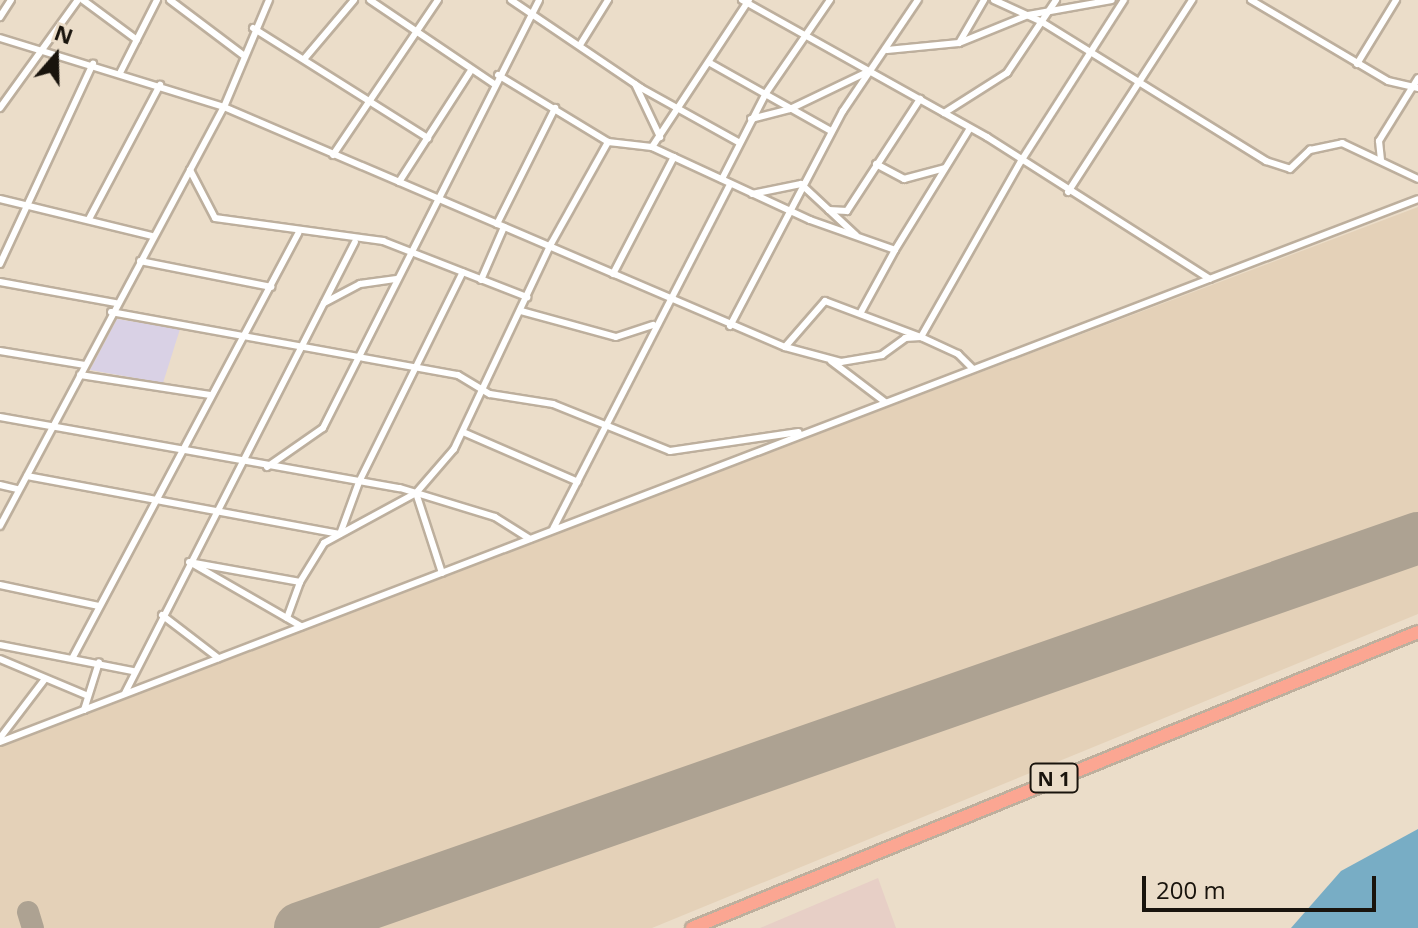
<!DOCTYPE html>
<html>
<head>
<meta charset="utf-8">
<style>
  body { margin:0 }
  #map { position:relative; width:1418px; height:928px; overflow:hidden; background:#ebddc9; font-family:"Open Sans",sans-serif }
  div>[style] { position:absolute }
  .commercial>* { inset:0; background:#e7cfc6 }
  .built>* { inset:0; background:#e4d1b8 }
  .education>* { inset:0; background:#d9d1e5 }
  .water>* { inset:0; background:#78adc5 }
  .taxiway>* { height:22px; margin:-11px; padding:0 11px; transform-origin:11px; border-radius:11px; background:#ada292 }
  .runway>* { height:52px; margin:-26px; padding:0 26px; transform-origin:26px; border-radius:26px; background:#ada292 }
  .roads { filter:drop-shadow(2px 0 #bdaf9d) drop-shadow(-2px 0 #bdaf9d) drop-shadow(0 2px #bdaf9d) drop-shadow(0 -2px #bdaf9d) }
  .street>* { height:6px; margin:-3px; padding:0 3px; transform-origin:3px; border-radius:3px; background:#fff }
  .highway>* { height:12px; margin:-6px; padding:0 6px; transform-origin:6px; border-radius:6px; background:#fba692 }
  span { translate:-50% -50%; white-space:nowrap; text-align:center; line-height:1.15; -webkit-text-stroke:6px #ebddc9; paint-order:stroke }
  .shield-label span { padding:2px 6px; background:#ebddc9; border:2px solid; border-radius:6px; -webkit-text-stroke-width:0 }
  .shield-label { font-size:20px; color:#19140d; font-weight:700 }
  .north { position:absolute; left:16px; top:16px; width:80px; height:80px; -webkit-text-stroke:6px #ebddc9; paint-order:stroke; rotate:20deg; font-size:22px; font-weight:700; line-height:32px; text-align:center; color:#19140d }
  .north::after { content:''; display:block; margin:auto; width:28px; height:36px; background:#19140d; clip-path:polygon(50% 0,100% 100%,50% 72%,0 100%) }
  .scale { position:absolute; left:1142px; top:876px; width:234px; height:36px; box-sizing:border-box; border:4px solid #19140d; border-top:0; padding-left:10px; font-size:24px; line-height:28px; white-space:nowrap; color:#19140d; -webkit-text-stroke:6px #ebddc9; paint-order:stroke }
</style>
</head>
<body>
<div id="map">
  <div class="commercial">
    <div style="clip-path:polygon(878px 878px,896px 928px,760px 928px)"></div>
  </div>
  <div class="built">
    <div style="clip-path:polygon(1418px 207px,1418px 614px,652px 928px,0 928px,0 743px)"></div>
  </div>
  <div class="education">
    <div style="clip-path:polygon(117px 319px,180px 329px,163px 383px,90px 370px)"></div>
  </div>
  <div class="water">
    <div style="clip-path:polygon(1418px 829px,1418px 928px,1291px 928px,1341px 871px)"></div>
  </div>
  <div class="taxiway">
    <div style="left:28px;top:912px;width:17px;rotate:73deg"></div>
  </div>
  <div class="runway">
    <div style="left:300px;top:928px;width:1184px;rotate:-19.23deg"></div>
  </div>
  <div class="roads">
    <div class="street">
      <div style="left:83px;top:0;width:67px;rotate:36.5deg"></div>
      <div style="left:170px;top:0;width:91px;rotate:37deg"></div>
      <div style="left:370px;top:0;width:150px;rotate:34.1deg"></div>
      <div style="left:511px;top:0;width:157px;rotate:34.1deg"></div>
      <div style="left:641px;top:88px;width:111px;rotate:29.1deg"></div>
      <div style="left:742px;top:0;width:281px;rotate:29.2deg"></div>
      <div style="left:987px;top:137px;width:264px;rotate:32.5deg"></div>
      <div style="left:994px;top:0;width:53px;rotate:24.6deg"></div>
      <div style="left:1042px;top:22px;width:264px;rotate:31.8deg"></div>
      <div style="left:1266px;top:161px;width:25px;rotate:18deg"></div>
      <div style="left:1290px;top:169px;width:28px;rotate:-44deg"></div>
      <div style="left:1310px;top:150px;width:33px;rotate:-12deg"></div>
      <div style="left:1342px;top:143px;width:84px;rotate:25.3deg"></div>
      <div style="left:1251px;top:0;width:159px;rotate:30.6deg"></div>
      <div style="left:1388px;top:81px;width:31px;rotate:13deg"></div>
      <div style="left:0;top:17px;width:20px;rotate:-57deg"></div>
      <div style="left:253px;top:28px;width:207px;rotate:32.2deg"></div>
      <div style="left:0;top:38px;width:234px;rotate:17.1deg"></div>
      <div style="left:224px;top:107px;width:610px;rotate:23.16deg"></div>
      <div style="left:785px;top:347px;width:58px;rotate:15deg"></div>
      <div style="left:841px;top:362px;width:42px;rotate:-9.7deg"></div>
      <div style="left:882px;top:355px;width:29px;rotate:-36deg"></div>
      <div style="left:905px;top:338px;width:16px;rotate:-4deg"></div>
      <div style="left:921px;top:337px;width:41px;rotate:24.7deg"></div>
      <div style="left:958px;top:354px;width:20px;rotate:45deg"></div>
      <div style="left:959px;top:43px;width:74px;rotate:-22.1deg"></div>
      <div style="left:1028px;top:15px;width:85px;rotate:-10.1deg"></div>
      <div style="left:580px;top:45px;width:53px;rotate:-58.1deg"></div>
      <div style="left:887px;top:50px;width:72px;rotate:-5.6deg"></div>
      <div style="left:959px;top:43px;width:50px;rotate:-59.8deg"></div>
      <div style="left:305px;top:58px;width:76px;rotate:-49.8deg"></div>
      <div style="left:710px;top:63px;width:139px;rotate:29.3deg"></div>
      <div style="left:1357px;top:64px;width:75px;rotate:-58.6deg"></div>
      <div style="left:120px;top:73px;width:82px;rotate:-63.1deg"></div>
      <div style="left:498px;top:75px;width:129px;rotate:31.3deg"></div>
      <div style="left:608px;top:142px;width:44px;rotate:6.5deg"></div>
      <div style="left:652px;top:147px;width:174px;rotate:24.8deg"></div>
      <div style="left:810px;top:220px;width:90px;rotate:19.4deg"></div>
      <div style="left:895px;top:250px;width:71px;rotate:118.7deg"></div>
      <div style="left:635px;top:84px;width:59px;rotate:64.7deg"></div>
      <div style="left:0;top:108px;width:133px;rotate:-54.2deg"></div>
      <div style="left:944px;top:113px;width:75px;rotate:-32.4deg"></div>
      <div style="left:1007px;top:73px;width:88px;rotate:-56.1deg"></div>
      <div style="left:751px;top:119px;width:40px;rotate:-14.4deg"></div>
      <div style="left:790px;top:109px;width:83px;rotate:-25.6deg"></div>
      <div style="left:652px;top:147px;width:176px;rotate:-56.6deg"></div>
      <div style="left:333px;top:155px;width:187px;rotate:-55.9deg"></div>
      <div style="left:1381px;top:160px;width:19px;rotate:-96deg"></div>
      <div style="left:1379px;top:141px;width:74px;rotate:-58.2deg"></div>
      <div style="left:876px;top:164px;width:32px;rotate:28deg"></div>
      <div style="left:904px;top:179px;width:42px;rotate:-15deg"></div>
      <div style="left:190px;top:170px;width:54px;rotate:62.5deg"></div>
      <div style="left:215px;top:218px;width:170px;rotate:7.8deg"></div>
      <div style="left:383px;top:241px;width:155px;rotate:21.3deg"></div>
      <div style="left:722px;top:179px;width:97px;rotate:-62.9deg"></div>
      <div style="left:766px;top:93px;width:113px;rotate:-55.5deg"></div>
      <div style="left:399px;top:182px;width:131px;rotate:-57.2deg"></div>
      <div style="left:1068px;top:192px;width:229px;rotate:-57.1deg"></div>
      <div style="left:752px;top:194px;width:50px;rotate:-11.5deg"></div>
      <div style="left:801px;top:184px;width:38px;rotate:43deg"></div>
      <div style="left:829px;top:210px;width:18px;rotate:3deg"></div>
      <div style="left:847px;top:211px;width:134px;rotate:-56.9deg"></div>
      <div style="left:0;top:199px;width:156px;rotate:13.7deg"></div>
      <div style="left:829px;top:210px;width:37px;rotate:43deg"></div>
      <div style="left:89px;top:219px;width:152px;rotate:-62.1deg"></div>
      <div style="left:497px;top:224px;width:130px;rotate:-63.4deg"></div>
      <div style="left:895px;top:250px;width:143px;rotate:-58.4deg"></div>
      <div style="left:140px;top:261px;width:134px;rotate:11.2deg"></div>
      <div style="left:0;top:264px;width:221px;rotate:-65.1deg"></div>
      <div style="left:613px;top:274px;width:132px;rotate:-62.5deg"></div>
      <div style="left:481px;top:280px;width:58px;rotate:-66.5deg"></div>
      <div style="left:0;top:282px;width:118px;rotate:10.3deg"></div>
      <div style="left:324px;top:303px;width:41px;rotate:-27.8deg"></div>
      <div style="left:360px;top:284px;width:37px;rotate:-8deg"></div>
      <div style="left:521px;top:311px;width:98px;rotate:15.3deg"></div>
      <div style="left:616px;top:337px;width:39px;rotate:-18deg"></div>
      <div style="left:111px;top:312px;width:353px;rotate:10.3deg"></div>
      <div style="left:458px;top:375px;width:37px;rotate:31deg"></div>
      <div style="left:490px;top:394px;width:64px;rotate:9deg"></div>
      <div style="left:553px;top:404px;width:126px;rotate:21.9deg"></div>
      <div style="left:670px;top:451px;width:130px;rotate:-8.4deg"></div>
      <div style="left:730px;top:326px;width:243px;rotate:-62.3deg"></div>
      <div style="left:843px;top:111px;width:134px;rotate:-56deg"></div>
      <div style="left:785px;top:347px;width:61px;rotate:-49deg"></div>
      <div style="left:825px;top:301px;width:103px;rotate:20.6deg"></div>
      <div style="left:921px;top:337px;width:202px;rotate:-60.4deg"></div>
      <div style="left:1021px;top:161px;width:191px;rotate:-57.4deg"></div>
      <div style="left:0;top:351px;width:86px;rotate:9.4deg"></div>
      <div style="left:831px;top:361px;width:68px;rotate:37.2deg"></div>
      <div style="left:80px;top:375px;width:132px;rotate:8.7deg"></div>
      <div style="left:0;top:417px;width:406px;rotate:10.1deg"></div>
      <div style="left:400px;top:488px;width:99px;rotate:17deg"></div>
      <div style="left:495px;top:517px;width:41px;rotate:32.2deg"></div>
      <div style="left:463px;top:432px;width:125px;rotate:23.5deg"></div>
      <div style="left:267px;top:467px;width:68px;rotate:-34.9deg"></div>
      <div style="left:323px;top:428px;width:479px;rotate:-63.2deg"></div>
      <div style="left:27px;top:476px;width:318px;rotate:10.5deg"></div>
      <div style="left:0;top:485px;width:18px;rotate:13deg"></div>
      <div style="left:0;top:526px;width:475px;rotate:-61.9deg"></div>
      <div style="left:224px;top:107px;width:116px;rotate:-67.2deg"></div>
      <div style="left:553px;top:529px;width:388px;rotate:-62.8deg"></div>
      <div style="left:340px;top:534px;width:55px;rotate:-69.9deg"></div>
      <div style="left:359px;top:482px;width:234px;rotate:-63.7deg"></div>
      <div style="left:189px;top:562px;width:113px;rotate:10.2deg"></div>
      <div style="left:300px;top:582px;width:46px;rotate:-58.4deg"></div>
      <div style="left:324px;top:543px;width:105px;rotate:-28.5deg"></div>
      <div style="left:193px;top:564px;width:125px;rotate:29.9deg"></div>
      <div style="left:442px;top:573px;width:84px;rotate:-108deg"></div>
      <div style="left:416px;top:493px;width:58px;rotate:-49.2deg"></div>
      <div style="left:454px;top:449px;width:227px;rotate:-64.7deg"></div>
      <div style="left:551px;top:244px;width:117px;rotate:-60.8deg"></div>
      <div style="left:0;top:585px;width:101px;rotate:12deg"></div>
      <div style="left:162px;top:615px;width:71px;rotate:37.5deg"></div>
      <div style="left:287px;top:618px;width:38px;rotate:-70deg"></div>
      <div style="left:0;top:645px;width:136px;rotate:11.1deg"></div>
      <div style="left:73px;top:657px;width:480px;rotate:-62deg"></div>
      <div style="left:0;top:659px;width:95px;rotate:22.8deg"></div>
      <div style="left:125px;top:693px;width:506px;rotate:-62.98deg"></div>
      <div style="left:84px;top:710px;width:50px;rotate:-72.6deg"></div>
      <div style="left:0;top:738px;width:74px;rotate:-52.7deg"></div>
      <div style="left:0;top:742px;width:1518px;rotate:-20.95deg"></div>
    </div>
    <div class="highway">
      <div style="left:692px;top:928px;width:784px;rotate:-22.18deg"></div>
    </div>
  </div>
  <div class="shield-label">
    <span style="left:1054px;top:778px">N 1</span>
  </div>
  <div class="north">N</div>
  <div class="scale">200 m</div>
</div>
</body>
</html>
